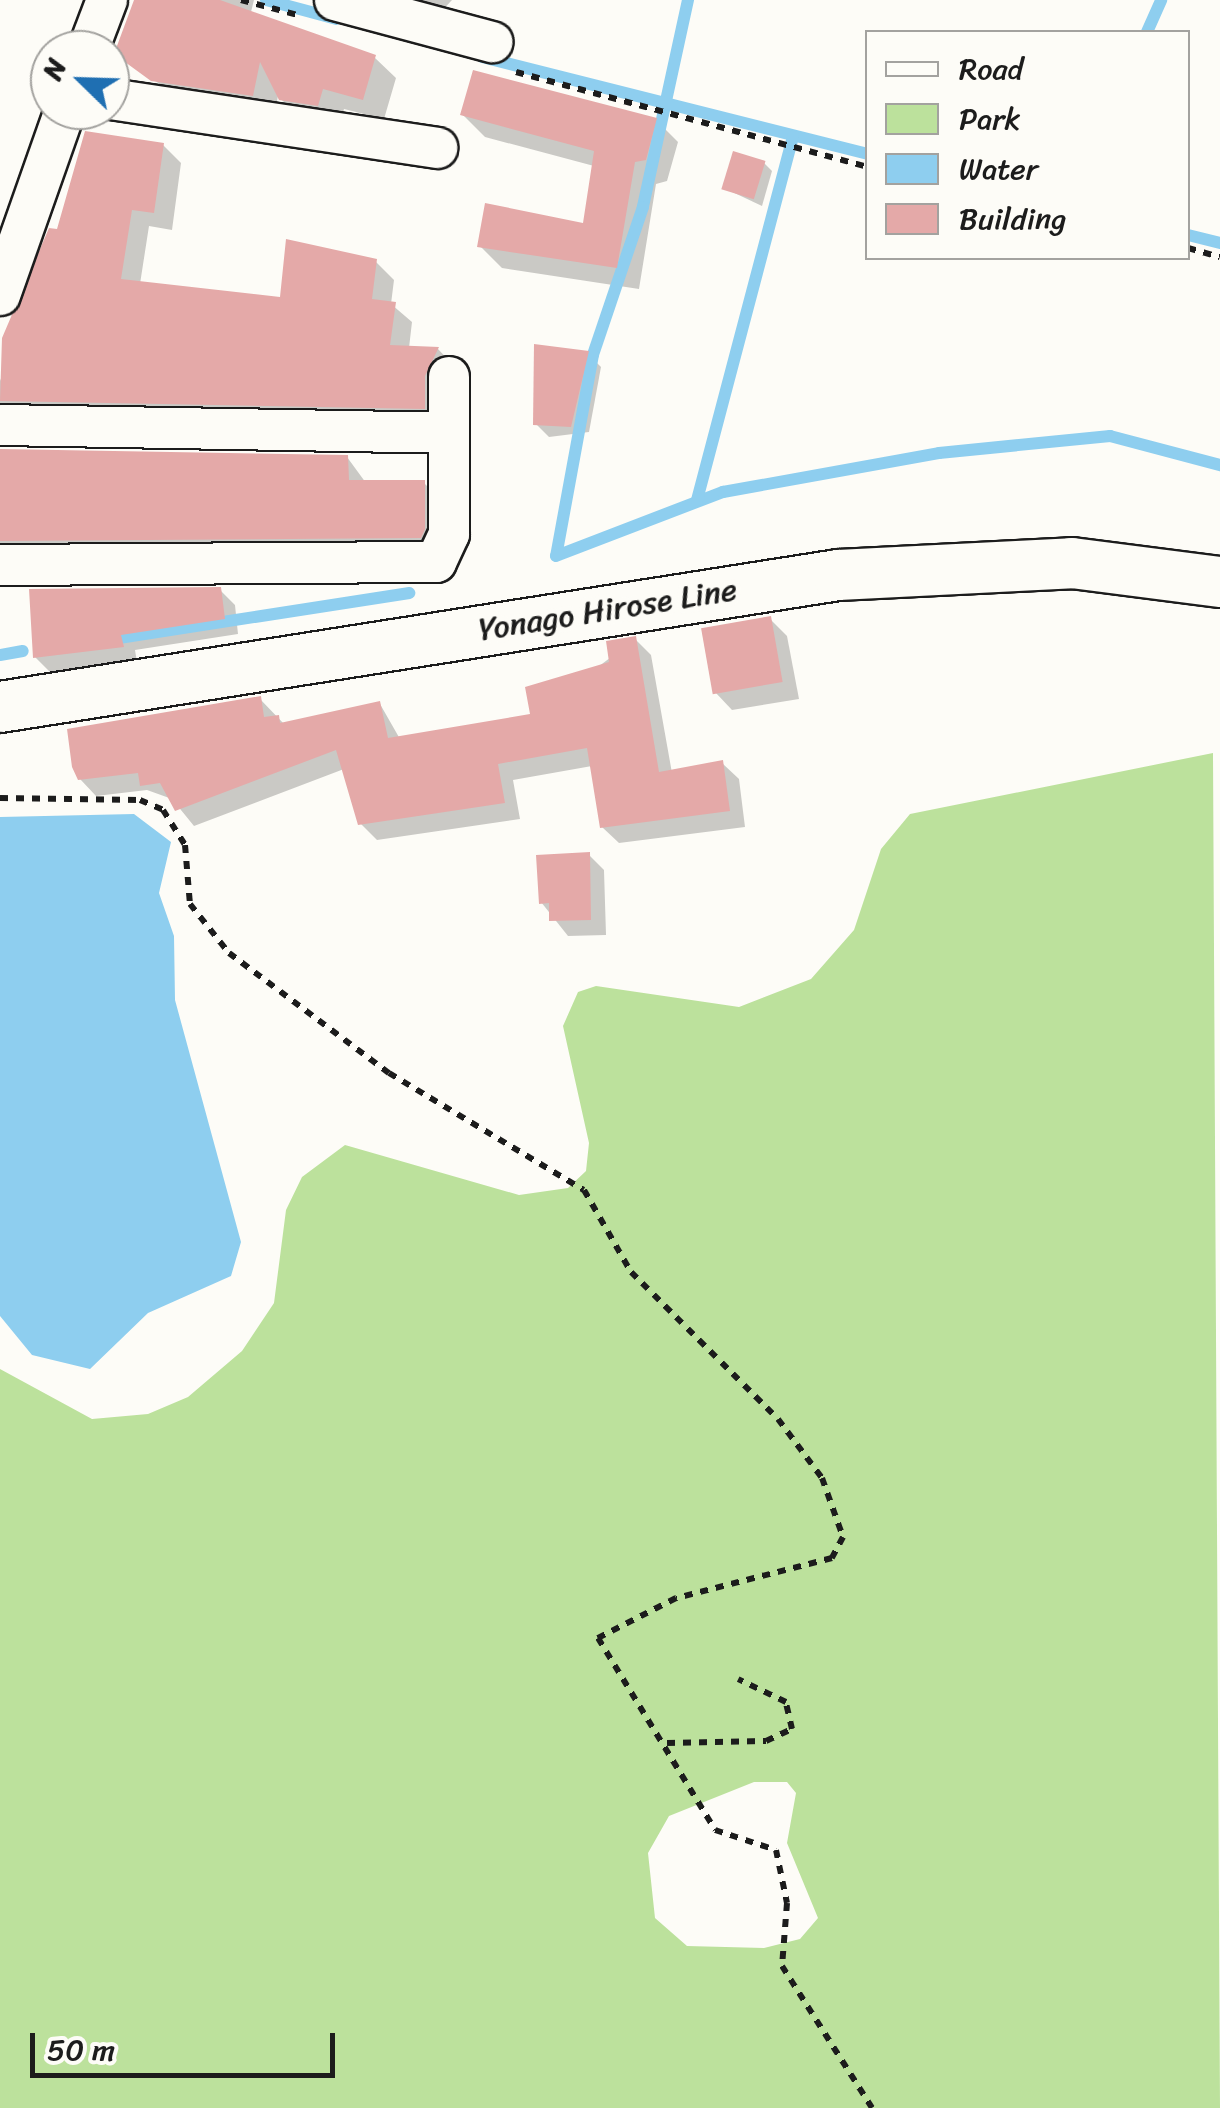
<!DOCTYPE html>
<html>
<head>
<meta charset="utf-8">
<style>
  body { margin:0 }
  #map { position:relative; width:1220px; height:2108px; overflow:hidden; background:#fdfcf7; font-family:Sriracha,sans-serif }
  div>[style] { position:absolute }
  .green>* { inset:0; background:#bce19c }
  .water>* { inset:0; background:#8eceef }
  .shadow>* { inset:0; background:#0003 }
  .stream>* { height:12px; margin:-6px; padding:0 6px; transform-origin:6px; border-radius:6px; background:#8eceef }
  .building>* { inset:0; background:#e4a9a8; transform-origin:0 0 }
  .path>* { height:6px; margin-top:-3px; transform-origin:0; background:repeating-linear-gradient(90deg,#1c1c1c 0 8px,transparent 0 16px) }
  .roads { filter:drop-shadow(2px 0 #1c1c1c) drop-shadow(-2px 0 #1c1c1c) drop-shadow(0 2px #1c1c1c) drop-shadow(0 -2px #1c1c1c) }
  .minor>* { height:40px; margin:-20px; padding:0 20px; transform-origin:20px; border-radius:20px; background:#fdfcf7 }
  .major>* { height:50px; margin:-25px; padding:0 25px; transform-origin:25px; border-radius:25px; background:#fdfcf7 }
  span { translate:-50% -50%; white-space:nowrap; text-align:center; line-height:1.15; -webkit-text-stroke:10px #fdfcf7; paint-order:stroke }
  .street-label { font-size:32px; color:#1c1c1c }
  .legend { position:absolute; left:865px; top:30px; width:325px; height:230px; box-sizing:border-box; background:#fdfcf7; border:2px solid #a3a29f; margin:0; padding:12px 18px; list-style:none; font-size:30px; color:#1c1c1c }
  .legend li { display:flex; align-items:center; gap:20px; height:50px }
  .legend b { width:50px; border:2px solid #a3a29f }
  .north { position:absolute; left:30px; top:30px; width:100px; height:100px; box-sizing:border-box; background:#fdfcf7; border:2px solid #a3a29f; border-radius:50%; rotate:293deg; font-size:28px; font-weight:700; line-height:40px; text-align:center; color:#1c1c1c }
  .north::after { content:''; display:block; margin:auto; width:35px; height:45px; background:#1f6fb2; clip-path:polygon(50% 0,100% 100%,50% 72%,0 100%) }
  .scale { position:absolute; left:30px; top:2033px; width:305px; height:45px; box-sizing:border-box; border:5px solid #1c1c1c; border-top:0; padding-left:12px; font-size:30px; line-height:35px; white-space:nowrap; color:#1c1c1c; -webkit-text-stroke:8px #fdfcf7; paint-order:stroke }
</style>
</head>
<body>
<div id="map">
  <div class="green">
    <div style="clip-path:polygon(evenodd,1213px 753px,1220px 2108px,0 2108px,0 1369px,92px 1419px,148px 1414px,188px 1397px,242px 1351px,274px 1303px,286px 1210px,302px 1177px,345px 1145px,519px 1195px,568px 1188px,586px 1171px,589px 1143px,563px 1026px,578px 992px,596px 986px,739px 1007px,811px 979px,854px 930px,881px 849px,910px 814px,1213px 753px,754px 1782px,787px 1782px,796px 1793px,787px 1843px,818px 1918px,800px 1939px,764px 1948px,687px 1946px,655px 1918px,648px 1853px,669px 1816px,754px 1782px)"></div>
  </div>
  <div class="water">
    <div style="clip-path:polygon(134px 814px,171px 842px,159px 893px,174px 936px,175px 1000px,241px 1242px,231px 1276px,148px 1313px,90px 1369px,32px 1355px,0 1316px,0 817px)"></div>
  </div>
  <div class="shadow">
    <div style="clip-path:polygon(136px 0,254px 0,250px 16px,374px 57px,396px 78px,384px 119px,344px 109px,339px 126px,303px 121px,278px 96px,274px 116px,176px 96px,117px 53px)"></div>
    <div style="clip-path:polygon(395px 0,452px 0,439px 14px)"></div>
    <div style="clip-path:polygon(463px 115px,656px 120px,678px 142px,667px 181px,656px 184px,639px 289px,502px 268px,480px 246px,585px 226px,594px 166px,485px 137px)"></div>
    <div style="clip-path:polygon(163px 145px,181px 163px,172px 230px,149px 226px,140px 284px,282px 300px,288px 242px,376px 262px,394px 280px,391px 304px,412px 322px,409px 348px,438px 349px,455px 367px,442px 426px,0 426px,0 381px,59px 232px)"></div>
    <div style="clip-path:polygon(764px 163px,772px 171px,762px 206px,726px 189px)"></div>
    <div style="clip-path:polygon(588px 354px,601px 367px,589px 432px,549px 437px,536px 424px)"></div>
    <div style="clip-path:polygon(0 450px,347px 457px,366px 483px,424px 483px,442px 501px,438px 556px,0 570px)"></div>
    <div style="clip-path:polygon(220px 590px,235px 605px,238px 634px,135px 650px,137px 662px,50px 672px,35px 657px)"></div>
    <div style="clip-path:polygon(770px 619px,787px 636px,799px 699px,732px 710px,715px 692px)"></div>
    <div style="clip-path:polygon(635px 639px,651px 655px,672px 773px,722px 763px,739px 779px,745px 827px,619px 843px,602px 827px,592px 766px,513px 780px,520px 819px,377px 840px,360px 823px,344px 769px,194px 826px,172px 799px,147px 790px,96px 796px,80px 779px,260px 699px,285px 725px,380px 704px,400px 739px,533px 716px)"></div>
    <div style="clip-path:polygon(589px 855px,604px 870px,606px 935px,568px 936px,541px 902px)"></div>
  </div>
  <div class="stream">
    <div style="left:266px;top:0;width:73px;rotate:15deg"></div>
    <div style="left:688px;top:0;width:212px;rotate:102.3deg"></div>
    <div style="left:643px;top:207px;width:156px;rotate:108.7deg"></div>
    <div style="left:593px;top:355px;width:204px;rotate:100.4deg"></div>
    <div style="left:556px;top:556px;width:179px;rotate:-21deg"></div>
    <div style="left:723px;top:492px;width:219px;rotate:-10.2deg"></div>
    <div style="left:939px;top:453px;width:172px;rotate:-5.7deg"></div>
    <div style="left:1110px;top:436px;width:114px;rotate:14.8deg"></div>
    <div style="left:1147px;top:32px;width:35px;rotate:-66deg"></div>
    <div style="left:482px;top:57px;width:398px;rotate:14.1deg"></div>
    <div style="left:1188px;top:235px;width:33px;rotate:14deg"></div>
    <div style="left:697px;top:500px;width:376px;rotate:-75.2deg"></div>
    <div style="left:106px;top:640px;width:307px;rotate:-8.8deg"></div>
    <div style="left:0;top:655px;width:23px;rotate:-10deg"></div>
  </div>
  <div class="building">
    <div style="clip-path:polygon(134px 0,220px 0,376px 55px,363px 100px,323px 89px,318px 106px,279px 100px,260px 62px,253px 96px,151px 81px,114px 54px)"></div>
    <div style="clip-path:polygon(473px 70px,657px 118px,646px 160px,635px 162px,617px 268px,477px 247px,485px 203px,583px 223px,594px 151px,460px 115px)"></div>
    <div style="clip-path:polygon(85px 131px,164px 143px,154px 213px,132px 210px,121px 279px,280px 297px,286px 239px,377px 259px,372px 299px,396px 302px,390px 345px,439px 347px,425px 376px,425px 409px,0 401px,2px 338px,49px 228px,57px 229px)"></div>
    <div style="left:733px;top:151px;width:34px;height:40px;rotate:17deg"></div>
    <div style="clip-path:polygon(534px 344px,589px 351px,571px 427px,533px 425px)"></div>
    <div style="clip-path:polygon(0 449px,348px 455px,349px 480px,425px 480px,425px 529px,421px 538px,0 541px)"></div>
    <div style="clip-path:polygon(221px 587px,225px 619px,121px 635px,124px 647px,33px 658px,29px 589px)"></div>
    <div style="left:771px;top:616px;width:67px;height:71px;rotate:80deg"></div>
    <div style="clip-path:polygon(636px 636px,659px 772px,723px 760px,730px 811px,600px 828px,587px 748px,498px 764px,505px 803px,358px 825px,336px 750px,175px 811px,160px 783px,140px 786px,138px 773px,78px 780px,72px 767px,67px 729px,261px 696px,264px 717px,279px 715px,280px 723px,380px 701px,388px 738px,530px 714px,525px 687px,609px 662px,606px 641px)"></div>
    <div style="clip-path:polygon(590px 852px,591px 920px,549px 921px,549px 903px,539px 904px,536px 855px)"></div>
  </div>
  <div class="path">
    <div style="left:241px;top:0;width:62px;rotate:14.9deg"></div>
    <div style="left:516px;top:72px;width:365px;rotate:15.1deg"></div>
    <div style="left:1188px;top:248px;width:33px;rotate:16deg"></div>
    <div style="left:0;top:798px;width:140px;rotate:0.8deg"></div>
    <div style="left:140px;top:800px;width:25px;rotate:23deg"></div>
    <div style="left:163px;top:810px;width:41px;rotate:57.8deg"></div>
    <div style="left:185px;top:845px;width:59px;rotate:85.2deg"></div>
    <div style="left:190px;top:904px;width:63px;rotate:51.5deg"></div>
    <div style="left:229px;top:953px;width:200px;rotate:36.9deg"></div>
    <div style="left:389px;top:1073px;width:227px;rotate:31deg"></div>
    <div style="left:584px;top:1190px;width:95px;rotate:60.2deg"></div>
    <div style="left:631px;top:1272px;width:208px;rotate:45deg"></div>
    <div style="left:778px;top:1419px;width:74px;rotate:53.3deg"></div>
    <div style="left:822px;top:1478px;width:63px;rotate:70.4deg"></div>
    <div style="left:843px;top:1537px;width:24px;rotate:118deg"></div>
    <div style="left:832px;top:1558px;width:161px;rotate:165.6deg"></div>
    <div style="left:676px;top:1598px;width:88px;rotate:152.9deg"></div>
    <div style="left:598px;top:1638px;width:225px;rotate:58.6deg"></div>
    <div style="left:715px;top:1830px;width:64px;rotate:18.2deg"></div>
    <div style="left:776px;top:1850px;width:54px;rotate:78.3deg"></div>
    <div style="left:787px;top:1903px;width:63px;rotate:94.5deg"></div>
    <div style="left:782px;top:1966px;width:168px;rotate:57.6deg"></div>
    <div style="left:667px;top:1743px;width:99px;rotate:-1.2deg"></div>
    <div style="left:766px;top:1741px;width:29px;rotate:-25deg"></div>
    <div style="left:792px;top:1729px;width:28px;rotate:-103deg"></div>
    <div style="left:786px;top:1702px;width:53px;rotate:-154.4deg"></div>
  </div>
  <div class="roads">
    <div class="minor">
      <div style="left:335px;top:0;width:163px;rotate:15deg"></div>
      <div style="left:88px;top:50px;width:53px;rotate:-69.2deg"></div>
      <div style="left:110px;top:99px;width:331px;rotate:8.5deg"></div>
      <div style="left:0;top:295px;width:196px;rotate:-70.6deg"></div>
      <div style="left:0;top:425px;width:449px;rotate:1deg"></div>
      <div style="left:0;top:565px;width:436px;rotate:-0.4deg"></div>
      <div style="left:436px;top:562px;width:31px;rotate:-65deg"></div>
      <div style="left:449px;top:534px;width:157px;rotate:-90deg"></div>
    </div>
    <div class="major">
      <div style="left:0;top:707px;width:848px;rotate:-8.95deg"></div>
      <div style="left:838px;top:575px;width:234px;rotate:-2.9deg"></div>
      <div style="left:1072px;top:563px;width:149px;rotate:7.3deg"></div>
    </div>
  </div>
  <div class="street-label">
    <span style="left:608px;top:610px;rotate:-9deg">Yonago Hirose Line</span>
  </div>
  <ul class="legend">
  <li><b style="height:12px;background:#fdfcf7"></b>Road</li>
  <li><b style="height:28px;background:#bce19c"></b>Park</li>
  <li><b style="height:28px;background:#8eceef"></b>Water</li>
  <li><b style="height:28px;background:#e4a9a8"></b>Building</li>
  </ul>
  <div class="north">N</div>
  <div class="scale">50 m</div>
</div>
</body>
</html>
